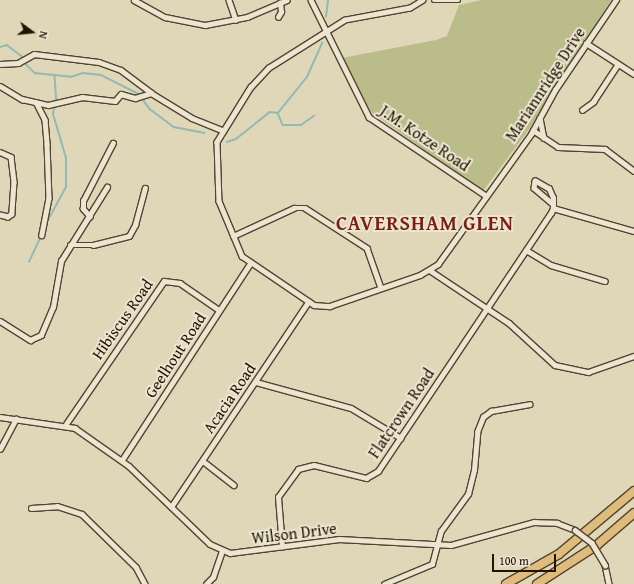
<!DOCTYPE html>
<html>
<head>
<meta charset="utf-8">
<style>
  body { margin:0 }
  #map { position:relative; width:634px; height:584px; overflow:hidden; background:#e0d7b8; font-family:"Gentium Book Plus",serif }
  div>[style] { position:absolute }
  .green>* { inset:0; background:#babc89 }
  .stream>* { height:1.5px; margin:-0.75px; padding:0 0.75px; transform-origin:0.75px; border-radius:0.75px; background:#94b9b3 }
  .roads { filter:drop-shadow(1px 0 #52442e) drop-shadow(-1px 0 #52442e) drop-shadow(0 1px #52442e) drop-shadow(0 -1px #52442e) }
  .street>* { height:4.5px; margin:-2.25px; padding:0 2.25px; transform-origin:2.25px; border-radius:2.25px; background:#ebe5d1 }
  .highway>* { height:8px; margin:-4px; padding:0 4px; transform-origin:4px; border-radius:4px; background:#e0bc7c }
  .bridges { filter:drop-shadow(1px 0 #52442e) drop-shadow(-1px 0 #52442e) drop-shadow(0 1px #52442e) drop-shadow(0 -1px #52442e) }
  .street-bridge>* { height:4.5px; margin:-2.25px; padding:0 2.25px; transform-origin:2.25px; border-radius:2.25px; background:#ebe5d1 }
  span { translate:-50% -50%; white-space:nowrap; text-align:center; line-height:1.15; -webkit-text-stroke:4px #ebe5d1; paint-order:stroke }
  .street-label { font-size:16px; color:#221300 }
  .district-label { font-size:20px; color:#7a1f14; font-weight:700; letter-spacing:1px }
  .north { position:absolute; left:12px; top:12px; width:40px; height:40px; -webkit-text-stroke:3px #ebe5d1; paint-order:stroke; rotate:105deg; font-size:11px; font-weight:700; line-height:16px; text-align:center; color:#221300 }
  .north::after { content:''; display:block; margin:auto; width:14px; height:18px; background:#221300; clip-path:polygon(50% 0,100% 100%,50% 72%,0 100%) }
  .scale { position:absolute; left:492px; top:554px; width:64px; height:18px; box-sizing:border-box; border:2px solid #221300; border-top:0; padding-left:5px; font-size:12px; line-height:14px; white-space:nowrap; color:#221300; -webkit-text-stroke:3px #ebe5d1; paint-order:stroke }
</style>
</head>
<body>
<div id="map">
  <div class="green">
    <div style="clip-path:polygon(482px 0,611px 0,530px 128px,483px 191px,371px 112px,342px 58px,436px 40px,447px 36px,459px 5px)"></div>
  </div>
  <div class="stream">
    <div style="left:326px;top:17px;width:17px;rotate:-83deg"></div>
    <div style="left:0;top:47px;width:7px;rotate:-16deg"></div>
    <div style="left:7px;top:45px;width:20px;rotate:37deg"></div>
    <div style="left:24px;top:62px;width:16px;rotate:45deg"></div>
    <div style="left:35px;top:73px;width:36px;rotate:6deg"></div>
    <div style="left:71px;top:77px;width:13px;rotate:-18deg"></div>
    <div style="left:83px;top:73px;width:18px;rotate:6deg"></div>
    <div style="left:101px;top:75px;width:42px;rotate:26.6deg"></div>
    <div style="left:139px;top:94px;width:19px;rotate:54deg"></div>
    <div style="left:150px;top:109px;width:30px;rotate:37deg"></div>
    <div style="left:174px;top:127px;width:31px;rotate:11deg"></div>
    <div style="left:55px;top:76px;width:26px;rotate:86deg"></div>
    <div style="left:278px;top:113px;width:46px;rotate:-51.1deg"></div>
    <div style="left:307px;top:77px;width:37px;rotate:-66deg"></div>
    <div style="left:227px;top:142px;width:9px;rotate:-18deg"></div>
    <div style="left:236px;top:139px;width:43px;rotate:-38.5deg"></div>
    <div style="left:270px;top:112px;width:8px;rotate:7deg"></div>
    <div style="left:278px;top:113px;width:13px;rotate:67deg"></div>
    <div style="left:283px;top:125px;width:18px"></div>
    <div style="left:301px;top:125px;width:16px;rotate:-35deg"></div>
    <div style="left:46px;top:224px;width:42px;rotate:-61.6deg"></div>
    <div style="left:66px;top:187px;width:29px;rotate:-90deg"></div>
    <div style="left:66px;top:158px;width:46px;rotate:-106.5deg"></div>
    <div style="left:53px;top:114px;width:9px;rotate:-77deg"></div>
    <div style="left:29px;top:262px;width:29px;rotate:-65deg"></div>
  </div>
  <div class="roads">
    <div class="street">
      <div style="left:134px;top:0;width:35px;rotate:29deg"></div>
      <div style="left:165px;top:17px;width:41px;rotate:11.3deg"></div>
      <div style="left:205px;top:25px;width:43px;rotate:-10.8deg"></div>
      <div style="left:247px;top:17px;width:43px;rotate:-23deg"></div>
      <div style="left:229px;top:0;width:21px;rotate:71deg"></div>
      <div style="left:311px;top:0;width:131px;rotate:63.6deg"></div>
      <div style="left:369px;top:117px;width:140px;rotate:33.9deg"></div>
      <div style="left:423px;top:0;width:15px;rotate:148deg"></div>
      <div style="left:410px;top:8px;width:66px;rotate:169.5deg"></div>
      <div style="left:345px;top:20px;width:90px;rotate:147.7deg"></div>
      <div style="left:269px;top:68px;width:26px;rotate:133deg"></div>
      <div style="left:251px;top:87px;width:65px;rotate:121.7deg"></div>
      <div style="left:217px;top:142px;width:59px;rotate:88.1deg"></div>
      <div style="left:219px;top:201px;width:60px;rotate:67.3deg"></div>
      <div style="left:242px;top:256px;width:87px;rotate:34.2deg"></div>
      <div style="left:314px;top:305px;width:16px;rotate:4deg"></div>
      <div style="left:330px;top:306px;width:95px;rotate:-19deg"></div>
      <div style="left:420px;top:275px;width:21px;rotate:-31deg"></div>
      <div style="left:438px;top:264px;width:160px;rotate:-54.4deg"></div>
      <div style="left:531px;top:134px;width:50px;rotate:-61.4deg"></div>
      <div style="left:555px;top:90px;width:109px;rotate:-55.9deg"></div>
      <div style="left:434px;top:0;width:24px"></div>
      <div style="left:278px;top:17px;width:6px;rotate:-59deg"></div>
      <div style="left:281px;top:12px;width:9px;rotate:-96deg"></div>
      <div style="left:586px;top:43px;width:57px;rotate:32.9deg"></div>
      <div style="left:0;top:64px;width:18px;rotate:-3deg"></div>
      <div style="left:18px;top:63px;width:18px;rotate:-29deg"></div>
      <div style="left:34px;top:54px;width:65px;rotate:7deg"></div>
      <div style="left:99px;top:62px;width:23px;rotate:20deg"></div>
      <div style="left:121px;top:70px;width:38px;rotate:37deg"></div>
      <div style="left:0;top:86px;width:26px;rotate:31deg"></div>
      <div style="left:22px;top:99px;width:27px;rotate:13deg"></div>
      <div style="left:48px;top:105px;width:35px;rotate:-13deg"></div>
      <div style="left:82px;top:97px;width:33px;rotate:7deg"></div>
      <div style="left:115px;top:101px;width:9px;rotate:-49deg"></div>
      <div style="left:121px;top:94px;width:15px;rotate:16deg"></div>
      <div style="left:135px;top:98px;width:17px;rotate:-17deg"></div>
      <div style="left:151px;top:93px;width:48px;rotate:31.4deg"></div>
      <div style="left:192px;top:118px;width:32px;rotate:22deg"></div>
      <div style="left:36px;top:102px;width:20px;rotate:63deg"></div>
      <div style="left:45px;top:120px;width:24px;rotate:85deg"></div>
      <div style="left:47px;top:144px;width:54px;rotate:87.9deg"></div>
      <div style="left:49px;top:198px;width:38px;rotate:101deg"></div>
      <div style="left:582px;top:110px;width:14px;rotate:-36deg"></div>
      <div style="left:593px;top:102px;width:45px;rotate:-56.7deg"></div>
      <div style="left:540px;top:118px;width:20px;rotate:79deg"></div>
      <div style="left:533px;top:130px;width:30px;rotate:34deg"></div>
      <div style="left:558px;top:147px;width:47px;rotate:2.4deg"></div>
      <div style="left:605px;top:149px;width:36px;rotate:37deg"></div>
      <div style="left:0;top:152px;width:12px;rotate:24deg"></div>
      <div style="left:11px;top:157px;width:25px;rotate:83deg"></div>
      <div style="left:14px;top:182px;width:32px;rotate:94deg"></div>
      <div style="left:12px;top:214px;width:5px;rotate:143deg"></div>
      <div style="left:8px;top:217px;width:8px;rotate:-166deg"></div>
      <div style="left:553px;top:208px;width:84px;rotate:15.9deg"></div>
      <div style="left:90px;top:217px;width:11px;rotate:-131deg"></div>
      <div style="left:83px;top:209px;width:8px;rotate:-90deg"></div>
      <div style="left:83px;top:201px;width:65px;rotate:-62.7deg"></div>
      <div style="left:233px;top:236px;width:67px;rotate:-24.7deg"></div>
      <div style="left:294px;top:208px;width:11px"></div>
      <div style="left:305px;top:208px;width:74px;rotate:32.8deg"></div>
      <div style="left:367px;top:248px;width:42px;rotate:70.7deg"></div>
      <div style="left:70px;top:245px;width:23px"></div>
      <div style="left:93px;top:245px;width:37px;rotate:-14deg"></div>
      <div style="left:129px;top:236px;width:13px;rotate:-61deg"></div>
      <div style="left:135px;top:225px;width:38px;rotate:-75deg"></div>
      <div style="left:526px;top:250px;width:29px;rotate:31deg"></div>
      <div style="left:551px;top:265px;width:56px;rotate:16.5deg"></div>
      <div style="left:431px;top:271px;width:94px;rotate:33.7deg"></div>
      <div style="left:509px;top:323px;width:62px;rotate:42.4deg"></div>
      <div style="left:555px;top:365px;width:34px;rotate:12deg"></div>
      <div style="left:588px;top:372px;width:49px;rotate:-19.2deg"></div>
      <div style="left:0;top:321px;width:36px;rotate:32deg"></div>
      <div style="left:30px;top:340px;width:12px;rotate:-24deg"></div>
      <div style="left:41px;top:335px;width:30px;rotate:-67deg"></div>
      <div style="left:53px;top:307px;width:47px;rotate:-80.1deg"></div>
      <div style="left:61px;top:261px;width:87px;rotate:-58.1deg"></div>
      <div style="left:256px;top:382px;width:98px;rotate:15.3deg"></div>
      <div style="left:351px;top:408px;width:58px;rotate:31deg"></div>
      <div style="left:0;top:417px;width:76px;rotate:8.3deg"></div>
      <div style="left:75px;top:428px;width:66px;rotate:35.1deg"></div>
      <div style="left:129px;top:466px;width:112px;rotate:43.9deg"></div>
      <div style="left:210px;top:544px;width:22px;rotate:24deg"></div>
      <div style="left:230px;top:553px;width:110px;rotate:-7.3deg"></div>
      <div style="left:339px;top:539px;width:112px;rotate:3.1deg"></div>
      <div style="left:451px;top:545px;width:86px;rotate:-15.5deg"></div>
      <div style="left:534px;top:522px;width:23px;rotate:2deg"></div>
      <div style="left:557px;top:523px;width:19px;rotate:21deg"></div>
      <div style="left:66px;top:424px;width:173px;rotate:-55.6deg"></div>
      <div style="left:164px;top:281px;width:16px;rotate:7deg"></div>
      <div style="left:180px;top:283px;width:47px;rotate:34.7deg"></div>
      <div style="left:0;top:449px;width:34px;rotate:-62deg"></div>
      <div style="left:122px;top:460px;width:234px;rotate:-56.9deg"></div>
      <div style="left:203px;top:461px;width:39px;rotate:38deg"></div>
      <div style="left:171px;top:507px;width:247px;rotate:-56.2deg"></div>
      <div style="left:31px;top:508px;width:26px;rotate:-4deg"></div>
      <div style="left:57px;top:506px;width:26px;rotate:18deg"></div>
      <div style="left:82px;top:514px;width:76px;rotate:44.5deg"></div>
      <div style="left:136px;top:567px;width:19px;rotate:62deg"></div>
      <div style="left:282px;top:547px;width:50px;rotate:-94.6deg"></div>
      <div style="left:278px;top:497px;width:34px;rotate:-54deg"></div>
      <div style="left:298px;top:469px;width:16px;rotate:-14deg"></div>
      <div style="left:314px;top:465px;width:54px;rotate:14deg"></div>
      <div style="left:366px;top:478px;width:14px;rotate:-30deg"></div>
      <div style="left:378px;top:471px;width:311px;rotate:-56.2deg"></div>
      <div style="left:551px;top:213px;width:5px;rotate:-68deg"></div>
      <div style="left:553px;top:208px;width:10px;rotate:-90deg"></div>
      <div style="left:553px;top:198px;width:10px;rotate:-114deg"></div>
      <div style="left:549px;top:189px;width:16px;rotate:-150deg"></div>
      <div style="left:535px;top:181px;width:7px;rotate:98deg"></div>
      <div style="left:534px;top:188px;width:25px;rotate:40deg"></div>
      <div style="left:605px;top:565px;width:19px;rotate:78deg"></div>
      <div style="left:206px;top:584px;width:10px;rotate:-45deg"></div>
      <div style="left:213px;top:577px;width:28px;rotate:-71deg"></div>
      <div style="left:384px;top:584px;width:52px;rotate:-22.6deg"></div>
      <div style="left:432px;top:564px;width:34px;rotate:-75deg"></div>
      <div style="left:441px;top:531px;width:46px;rotate:-53.9deg"></div>
      <div style="left:468px;top:494px;width:25px;rotate:-76deg"></div>
      <div style="left:474px;top:470px;width:38px;rotate:-85deg"></div>
      <div style="left:477px;top:432px;width:16px;rotate:-68deg"></div>
      <div style="left:483px;top:417px;width:10px;rotate:-37deg"></div>
      <div style="left:491px;top:411px;width:39px;rotate:-10deg"></div>
    </div>
    <div class="highway">
      <div style="left:506px;top:584px;width:61px;rotate:-29.5deg"></div>
      <div style="left:559px;top:554px;width:98px;rotate:-40deg"></div>
      <div style="left:537px;top:584px;width:72px;rotate:-33deg"></div>
      <div style="left:597px;top:545px;width:49px;rotate:-40.9deg"></div>
    </div>
  </div>
  <div class="bridges">
    <div class="street-bridge">
      <div style="left:575px;top:530px;width:21px;rotate:37deg"></div>
      <div style="left:592px;top:543px;width:26px;rotate:59deg"></div>
    </div>
  </div>
  <div class="street-label">
    <span style="left:545px;top:84px;rotate:-57deg">Mariannridge Drive</span>
    <span style="left:425px;top:138px;rotate:34deg">J.M. Kotze Road</span>
    <span style="left:122px;top:319px;rotate:-55deg">Hibiscus Road</span>
    <span style="left:175px;top:355px;rotate:-57deg">Geelhout Road</span>
    <span style="left:229px;top:398px;rotate:-56deg">Acacia Road</span>
    <span style="left:401px;top:413px;rotate:-56deg">Flatcrown Road</span>
    <span style="left:294px;top:533px;rotate:-7deg">Wilson Drive</span>
  </div>
  <div class="district-label">
    <span style="left:425px;top:222px">CAVERSHAM GLEN</span>
  </div>
  <div class="north">N</div>
  <div class="scale">100 m</div>
</div>
</body>
</html>
